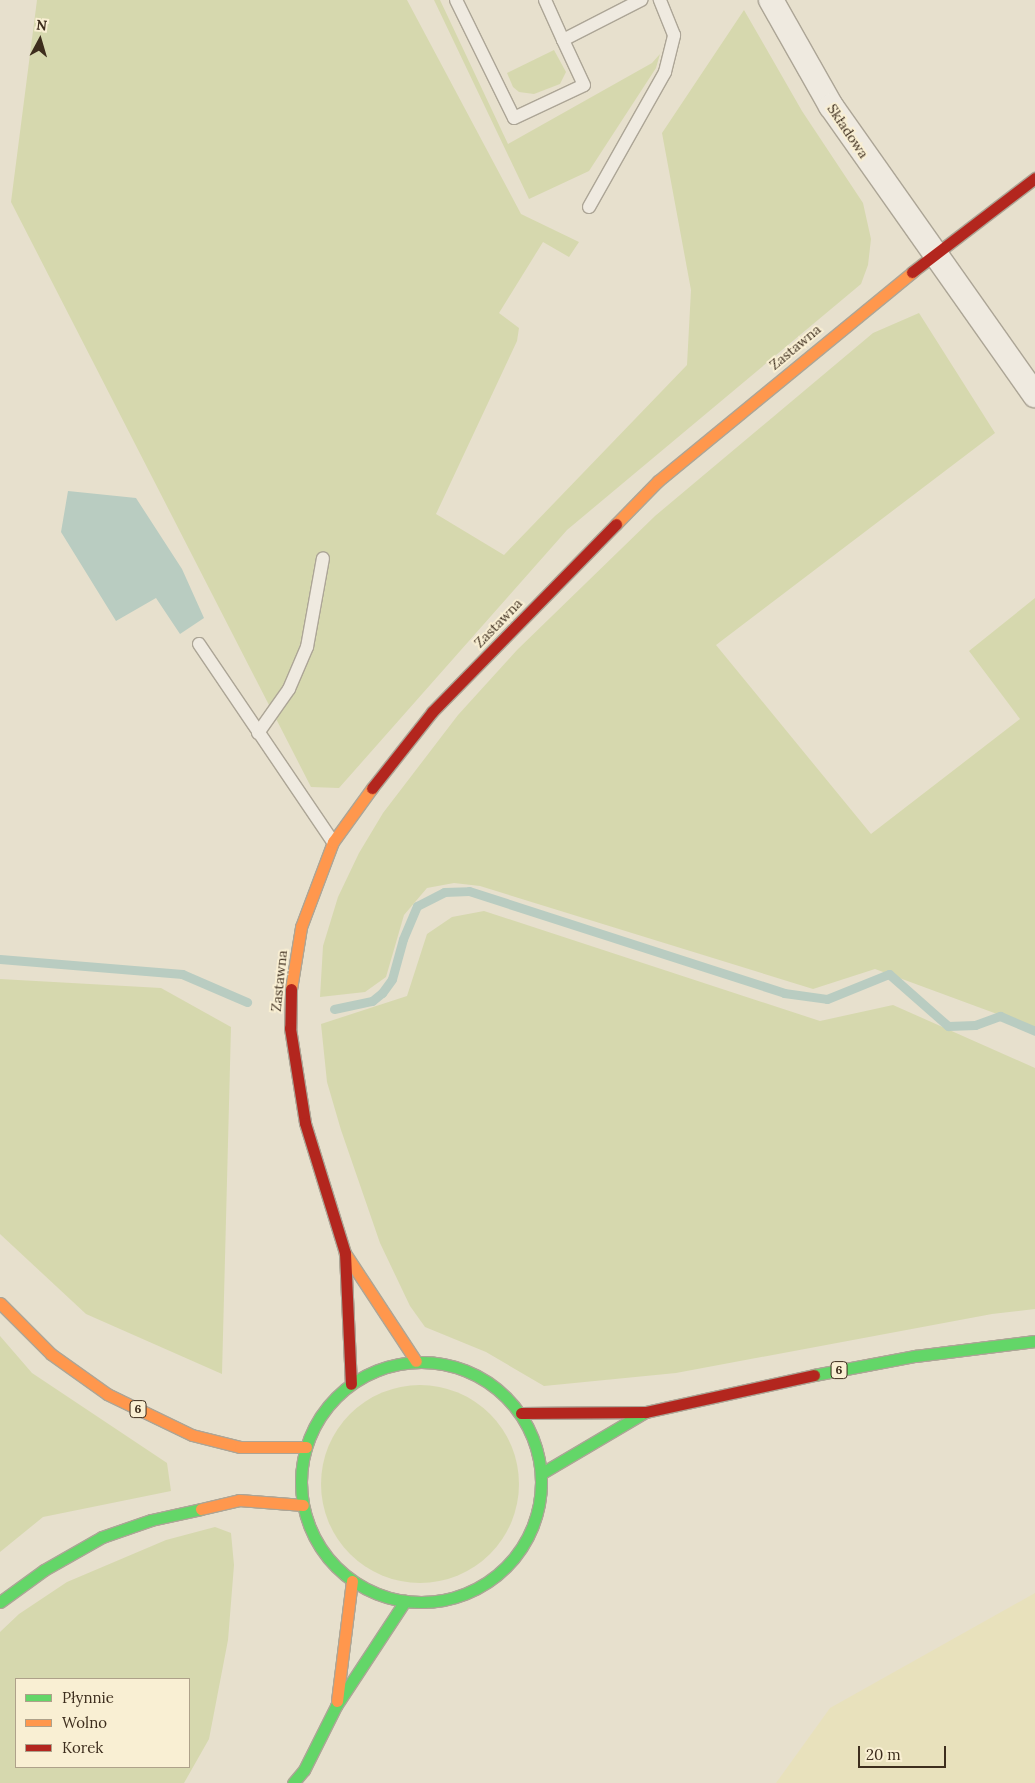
<!DOCTYPE html>
<html>
<head>
<meta charset="utf-8">
<style>
  body { margin:0 }
  #map { position:relative; width:1035px; height:1783px; overflow:hidden; background:#e7e0cd; font-family:Lora,serif }
  div>[style] { position:absolute }
  .farmland>* { inset:0; background:#e8e1bc }
  .green>* { inset:0; background:#d6d8ae }
  .round { border-radius:50% }
  .water>* { inset:0; background:#b9ccc1 }
  .stream>* { height:9px; margin:-4.5px; padding:0 4.5px; transform-origin:4.5px; border-radius:4.5px; background:#b9ccc1 }
  .roads { filter:drop-shadow(1px 0 #aca596) drop-shadow(-1px 0 #aca596) drop-shadow(0 1px #aca596) drop-shadow(0 -1px #aca596) }
  .lane>* { height:12px; margin:-6px; padding:0 6px; transform-origin:6px; border-radius:6px; background:#efeae0 }
  .street>* { height:24px; margin:-12px; padding:0 12px; transform-origin:12px; border-radius:12px; background:#efeae0 }
  .fast>* { height:11px; margin:-5.5px; padding:0 5.5px; transform-origin:5.5px; border-radius:5.5px; background:#63d668 }
  .fast>.ring { margin:-5.5px; padding:0; box-sizing:content-box; background:none; border:11px solid #63d668; border-radius:50% }
  .slow>* { height:11px; margin:-5.5px; padding:0 5.5px; transform-origin:5.5px; border-radius:5.5px; background:#ff974d }
  .jam>* { height:11px; margin:-5.5px; padding:0 5.5px; transform-origin:5.5px; border-radius:5.5px; background:#b3261e }
  span { translate:-50% -50%; white-space:nowrap; text-align:center; line-height:1.15; -webkit-text-stroke:4px #f9efd3; paint-order:stroke }
  .shield-label span { padding:1px 4px; background:#f9efd3; border:1px solid; border-radius:4px; -webkit-text-stroke-width:0 }
  .shield-label { font-size:12px; color:#3d2d1d; font-weight:700 }
  .street-label { font-size:14px; color:#3d2d1d }
  .legend { position:absolute; left:15px; top:1678px; width:175px; height:90px; box-sizing:border-box; background:#f9efd3; border:1px solid #aea18a; margin:0; padding:6px 9px; list-style:none; font-size:15px; color:#3d2d1d }
  .legend li { display:flex; align-items:center; gap:10px; height:25px }
  .legend b { width:25px; border:1px solid #aea18a }
  .north { position:absolute; left:15px; top:15px; width:50px; height:50px; -webkit-text-stroke:4px #f9efd3; paint-order:stroke; rotate:6deg; font-size:14px; font-weight:700; line-height:20px; text-align:center; color:#3d2d1d }
  .north::after { content:''; display:block; margin:auto; width:18px; height:22px; background:#3d2d1d; clip-path:polygon(50% 0,100% 100%,50% 72%,0 100%) }
  .scale { position:absolute; left:858px; top:1746px; width:88px; height:22px; box-sizing:border-box; border:2px solid #3d2d1d; border-top:0; padding-left:6px; font-size:15px; line-height:18px; white-space:nowrap; color:#3d2d1d; -webkit-text-stroke:4px #f9efd3; paint-order:stroke }
</style>
</head>
<body>
<div id="map">
  <div class="farmland">
    <div style="clip-path:polygon(1035px 1593px,1035px 1783px,776px 1783px,830px 1708px)"></div>
  </div>
  <div class="green">
    <div style="clip-path:polygon(37px 0,407px 0,521px 214px,579px 242px,569px 257px,543px 242px,499px 313px,519px 328px,517px 341px,436px 514px,504px 555px,687px 365px,691px 290px,662px 133px,744px 10px,802px 111px,863px 203px,871px 239px,868px 265px,861px 284px,567px 530px,339px 788px,311px 787px,11px 202px)"></div>
    <div style="clip-path:polygon(434px 0,440px 0,508px 144px,652px 63px,660px 54px,656px 68px,589px 171px,529px 199px)"></div>
    <div style="clip-path:polygon(554px 50px,566px 72px,560px 84px,534px 94px,519px 92px,513px 87px,507px 73px)"></div>
    <div style="clip-path:polygon(919px 313px,995px 433px,716px 645px,871px 834px,1020px 719px,969px 651px,1035px 598px,1035px 1028px,875px 969px,813px 989px,480px 886px,454px 883px,427px 888px,404px 915px,386px 977px,365px 992px,320px 997px,323px 946px,338px 897px,359px 853px,383px 813px,458px 715px,517px 650px,655px 516px,873px 333px)"></div>
    <div style="clip-path:polygon(484px 911px,820px 1021px,893px 1005px,1035px 1068px,1035px 1309px,992px 1314px,676px 1373px,544px 1386px,486px 1352px,425px 1327px,410px 1306px,380px 1243px,341px 1130px,327px 1082px,321px 1024px,407px 996px,427px 934px,452px 917px)"></div>
    <div style="clip-path:polygon(0 979px,161px 988px,231px 1027px,222px 1374px,86px 1314px,0 1234px)"></div>
    <div style="clip-path:polygon(0 1336px,32px 1373px,167px 1463px,171px 1491px,43px 1517px,0 1552px)"></div>
    <div class="round" style="left:321px;top:1385px;width:198px;height:198px"></div>
    <div style="clip-path:polygon(evenodd,215px 1527px,231px 1533px,234px 1565px,228px 1640px,209px 1739px,184px 1783px,0 1783px,0 1632px,19px 1614px,67px 1582px,166px 1540px,215px 1527px,16px 1679px,189px 1679px,189px 1767px,16px 1767px,16px 1679px)"></div>
  </div>
  <div class="water">
    <div style="clip-path:polygon(68px 491px,136px 498px,182px 569px,204px 618px,180px 634px,156px 598px,116px 621px,61px 532px)"></div>
  </div>
  <div class="stream">
    <div style="left:0;top:959px;width:183px;rotate:4.7deg"></div>
    <div style="left:182px;top:974px;width:71px;rotate:23.3deg"></div>
    <div style="left:334px;top:1009px;width:39px;rotate:-12deg"></div>
    <div style="left:372px;top:1001px;width:13px;rotate:-39deg"></div>
    <div style="left:382px;top:993px;width:17px;rotate:-54deg"></div>
    <div style="left:392px;top:979px;width:41px;rotate:-74.6deg"></div>
    <div style="left:403px;top:939px;width:36px;rotate:-67deg"></div>
    <div style="left:417px;top:906px;width:30px;rotate:-27deg"></div>
    <div style="left:444px;top:892px;width:25px;rotate:-2deg"></div>
    <div style="left:469px;top:891px;width:331px;rotate:17.9deg"></div>
    <div style="left:784px;top:993px;width:43px;rotate:7.9deg"></div>
    <div style="left:827px;top:999px;width:67px;rotate:-22deg"></div>
    <div style="left:889px;top:974px;width:79px;rotate:41.4deg"></div>
    <div style="left:948px;top:1026px;width:27px;rotate:-2deg"></div>
    <div style="left:975px;top:1025px;width:27px;rotate:-20deg"></div>
    <div style="left:1000px;top:1016px;width:38px;rotate:23deg"></div>
  </div>
  <div class="roads">
    <div class="lane">
      <div style="left:456px;top:0;width:131px;rotate:63.8deg"></div>
      <div style="left:514px;top:118px;width:77px;rotate:-25.2deg"></div>
      <div style="left:584px;top:85px;width:50px;rotate:-115deg"></div>
      <div style="left:545px;top:0;width:44px;rotate:65.8deg"></div>
      <div style="left:563px;top:40px;width:88px;rotate:-27.1deg"></div>
      <div style="left:589px;top:207px;width:155px;rotate:-60.6deg"></div>
      <div style="left:665px;top:72px;width:38px;rotate:-76deg"></div>
      <div style="left:674px;top:35px;width:38px;rotate:-112deg"></div>
      <div style="left:199px;top:644px;width:239px;rotate:55.9deg"></div>
      <div style="left:258px;top:733px;width:54px;rotate:-54.8deg"></div>
      <div style="left:289px;top:689px;width:46px;rotate:-66.8deg"></div>
      <div style="left:307px;top:647px;width:90px;rotate:-79.8deg"></div>
    </div>
    <div class="street">
      <div style="left:771px;top:0;width:122px;rotate:60.5deg"></div>
      <div style="left:831px;top:106px;width:354px;rotate:54.8deg"></div>
    </div>
    <div class="fast">
      <div class="ring" style="left:301px;top:1362px;width:229px;height:229px"></div>
      <div style="left:814px;top:1375px;width:103px;rotate:-10.7deg"></div>
      <div style="left:915px;top:1356px;width:121px;rotate:-7.1deg"></div>
      <div style="left:542px;top:1473px;width:118px;rotate:-30.5deg"></div>
      <div style="left:0;top:1602px;width:54px;rotate:-36deg"></div>
      <div style="left:44px;top:1570px;width:67px;rotate:-29.6deg"></div>
      <div style="left:102px;top:1537px;width:52px;rotate:-19.1deg"></div>
      <div style="left:151px;top:1520px;width:51px;rotate:-12.4deg"></div>
      <div style="left:293px;top:1783px;width:17px;rotate:-50deg"></div>
      <div style="left:304px;top:1770px;width:72px;rotate:-63.4deg"></div>
      <div style="left:336px;top:1706px;width:126px;rotate:-56.7deg"></div>
    </div>
    <div class="slow">
      <div style="left:616px;top:524px;width:60px;rotate:-45.7deg"></div>
      <div style="left:658px;top:481px;width:329px;rotate:-39.4deg"></div>
      <div style="left:291px;top:989px;width:63px;rotate:-80.8deg"></div>
      <div style="left:301px;top:927px;width:91px;rotate:-69.4deg"></div>
      <div style="left:333px;top:842px;width:67px;rotate:-54.2deg"></div>
      <div style="left:345px;top:1253px;width:129px;rotate:56.7deg"></div>
      <div style="left:0;top:1303px;width:72px;rotate:45deg"></div>
      <div style="left:51px;top:1354px;width:69px;rotate:35.5deg"></div>
      <div style="left:107px;top:1394px;width:94px;rotate:25.8deg"></div>
      <div style="left:192px;top:1435px;width:49px;rotate:14deg"></div>
      <div style="left:240px;top:1447px;width:66px"></div>
      <div style="left:201px;top:1509px;width:39px;rotate:-13deg"></div>
      <div style="left:239px;top:1500px;width:64px;rotate:4.5deg"></div>
      <div style="left:337px;top:1701px;width:121px;rotate:-82.9deg"></div>
    </div>
    <div class="jam">
      <div style="left:912px;top:272px;width:155px;rotate:-37.4deg"></div>
      <div style="left:372px;top:788px;width:97px;rotate:-51.7deg"></div>
      <div style="left:432px;top:712px;width:263px;rotate:-45.6deg"></div>
      <div style="left:291px;top:989px;width:39px;rotate:91deg"></div>
      <div style="left:290px;top:1028px;width:96px;rotate:81deg"></div>
      <div style="left:305px;top:1123px;width:136px;rotate:72.9deg"></div>
      <div style="left:345px;top:1253px;width:131px;rotate:87.4deg"></div>
      <div style="left:521px;top:1413px;width:125px;rotate:-0.5deg"></div>
      <div style="left:646px;top:1412px;width:172px;rotate:-12.4deg"></div>
    </div>
  </div>
  <div class="shield-label">
    <span style="left:839px;top:1370px">6</span>
    <span style="left:138px;top:1409px">6</span>
  </div>
  <div class="street-label">
    <span style="left:848px;top:131px;rotate:56deg">Składowa</span>
    <span style="left:795px;top:347px;rotate:-40deg">Zastawna</span>
    <span style="left:498px;top:623px;rotate:-46deg">Zastawna</span>
    <span style="left:279px;top:981px;rotate:-84deg">Zastawna</span>
  </div>
  <ul class="legend">
  <li><b style="height:6px;background:#63d668"></b>Płynnie</li>
  <li><b style="height:6px;background:#ff974d"></b>Wolno</li>
  <li><b style="height:6px;background:#b3261e"></b>Korek</li>
  </ul>
  <div class="north">N</div>
  <div class="scale">20 m</div>
</div>
</body>
</html>
